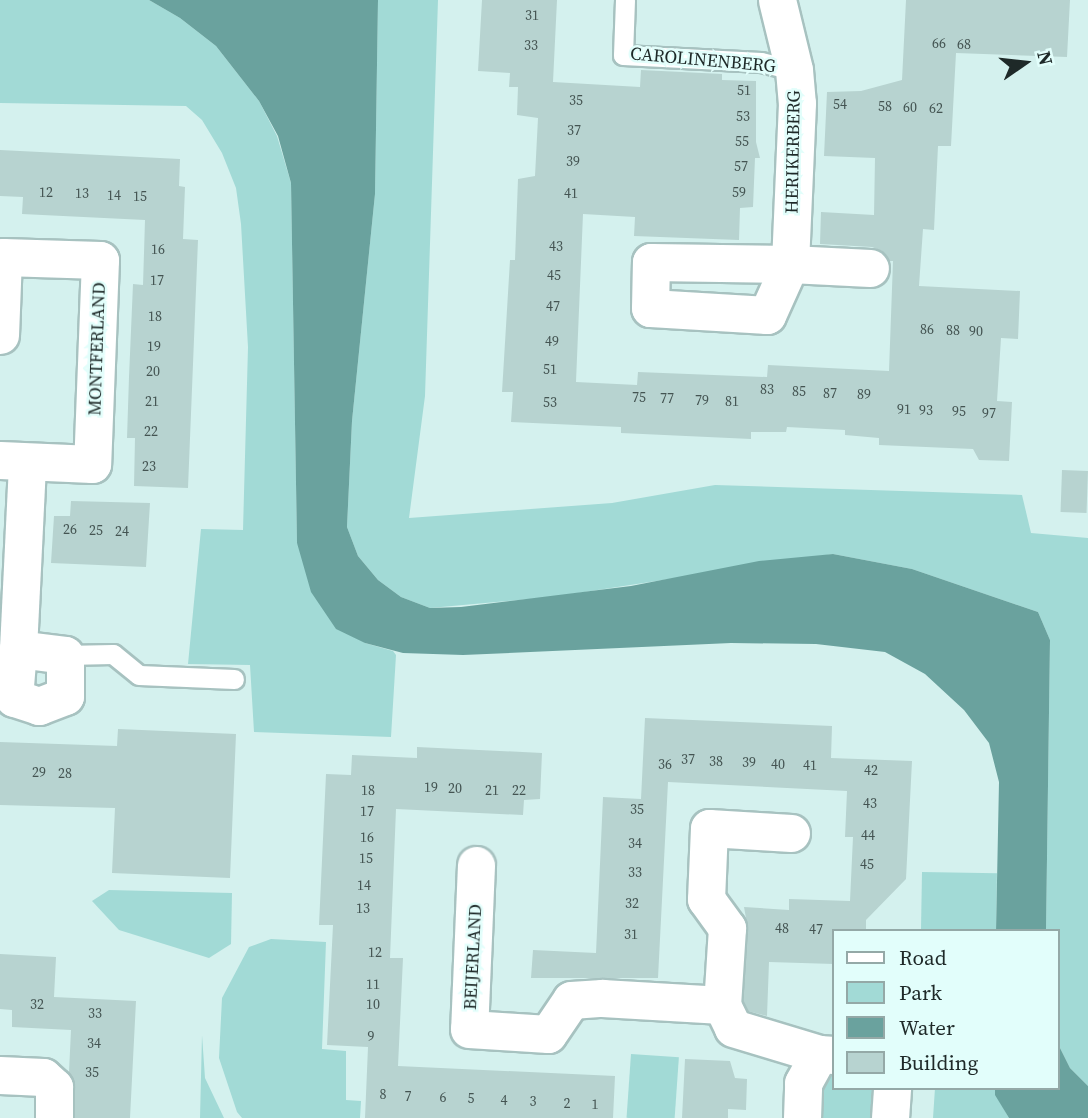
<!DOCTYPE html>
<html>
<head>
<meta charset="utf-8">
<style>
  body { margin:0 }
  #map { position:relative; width:1088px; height:1118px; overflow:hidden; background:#d4f1ee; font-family:"Source Serif 4",serif }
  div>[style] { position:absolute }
  .green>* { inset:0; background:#a2dad6; transform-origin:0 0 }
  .water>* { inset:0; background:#6aa29e }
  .building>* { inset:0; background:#b7d3d0; transform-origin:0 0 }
  .roads { filter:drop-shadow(2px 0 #a7c2c0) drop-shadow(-2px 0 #a7c2c0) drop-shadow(0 2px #a7c2c0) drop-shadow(0 -2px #a7c2c0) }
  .service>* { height:19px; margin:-9.5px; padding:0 9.5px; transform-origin:9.5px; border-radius:9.5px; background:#fff }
  .minor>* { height:37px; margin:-18.5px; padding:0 18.5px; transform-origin:18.5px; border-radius:18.5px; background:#fff }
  span { translate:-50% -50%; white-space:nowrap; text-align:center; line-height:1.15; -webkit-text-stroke:5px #e2fefb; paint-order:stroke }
  .number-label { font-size:14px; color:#445452 }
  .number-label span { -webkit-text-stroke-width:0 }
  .street-label { font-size:18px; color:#1e2928 }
  .legend { position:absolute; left:832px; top:929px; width:228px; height:161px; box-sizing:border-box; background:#e2fefb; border:2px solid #94a9a7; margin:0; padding:9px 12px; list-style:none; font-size:21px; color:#1e2928 }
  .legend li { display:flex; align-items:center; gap:14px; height:35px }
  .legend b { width:35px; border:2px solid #94a9a7 }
  .north { position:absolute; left:990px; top:28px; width:70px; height:70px; -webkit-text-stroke:5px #e2fefb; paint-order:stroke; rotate:76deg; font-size:19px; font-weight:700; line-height:28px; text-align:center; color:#1e2928 }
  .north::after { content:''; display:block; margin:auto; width:24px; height:32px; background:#1e2928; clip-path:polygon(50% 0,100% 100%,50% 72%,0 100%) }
</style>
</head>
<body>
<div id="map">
  <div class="green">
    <div style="clip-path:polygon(0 0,149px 0,180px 18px,216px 46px,259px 101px,277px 136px,291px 183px,297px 543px,365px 643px,393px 651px,396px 655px,391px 737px,254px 732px,250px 665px,188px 664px,201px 529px,243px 530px,248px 347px,241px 224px,236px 188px,222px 153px,202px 120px,186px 106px,0 103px)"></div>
    <div style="clip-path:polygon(378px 0,438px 0,425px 396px,409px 518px,612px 503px,715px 485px,1022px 495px,1031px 533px,1088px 538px,1088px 1086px,1070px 1068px,1058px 1044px,1058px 931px,1046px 931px,1050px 640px,1038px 612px,912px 569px,833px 554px,552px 597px,430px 608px,401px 597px,378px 580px,358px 556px,347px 527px,352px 421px,375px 194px)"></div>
    <div style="left:922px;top:872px;width:75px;height:59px;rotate:1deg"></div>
    <div style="clip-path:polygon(109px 890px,232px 893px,231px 944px,209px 958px,119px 930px,92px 901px)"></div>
    <div style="clip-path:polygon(271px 939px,326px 942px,322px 1049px,346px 1051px,346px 1100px,361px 1101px,360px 1118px,242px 1118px,237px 1112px,219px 1058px,222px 998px,249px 947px)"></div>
    <div style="clip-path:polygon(202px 1035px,205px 1078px,224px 1118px,200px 1118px)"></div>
    <div style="left:631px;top:1054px;width:48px;height:64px;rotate:4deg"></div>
    <div style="clip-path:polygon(833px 1073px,834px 1088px,876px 1088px,875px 1118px,820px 1118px,821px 1086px)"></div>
    <div style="clip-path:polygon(935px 1088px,995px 1088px,996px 1095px,1009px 1118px,933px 1118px)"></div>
  </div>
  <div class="water">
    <div style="clip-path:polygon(149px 0,378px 0,375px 194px,352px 421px,347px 527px,358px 556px,378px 580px,401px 597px,430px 608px,461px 607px,631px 586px,759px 561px,833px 554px,912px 569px,1038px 612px,1050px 640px,1046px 931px,996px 931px,999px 782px,989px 743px,964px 710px,925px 674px,885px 652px,816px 644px,731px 643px,463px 655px,403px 653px,365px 643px,336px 629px,311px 592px,297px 543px,291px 183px,278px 136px,259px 101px,216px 46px,180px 18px)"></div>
    <div style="clip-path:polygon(1058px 1044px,1070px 1068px,1088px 1086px,1088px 1118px,1009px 1118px,995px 1095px,995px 1088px,1058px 1088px)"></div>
  </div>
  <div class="building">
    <div style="clip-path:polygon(482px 0,557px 0,553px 82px,640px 87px,641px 70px,722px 74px,722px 80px,756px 81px,756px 142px,760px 158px,755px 158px,753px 207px,740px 208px,739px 240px,634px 236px,635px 217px,583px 214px,576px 382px,637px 385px,638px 372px,767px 377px,768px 365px,889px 371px,893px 261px,889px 261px,882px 251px,872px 247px,820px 244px,821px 212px,874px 215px,875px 158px,824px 156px,827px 92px,861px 91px,902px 80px,906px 0,1070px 0,1067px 57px,956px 53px,951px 146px,938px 146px,934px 230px,923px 229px,919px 286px,1020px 291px,1018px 339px,1001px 338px,997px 401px,1012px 402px,1009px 461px,979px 460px,973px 449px,879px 445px,879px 438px,845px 435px,845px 430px,787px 427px,786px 432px,751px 432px,751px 439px,621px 433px,621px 427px,511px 422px,513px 392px,502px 392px,510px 260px,515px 260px,518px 179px,535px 176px,538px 118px,517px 115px,518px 87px,509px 87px,510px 73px,478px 71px)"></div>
    <div style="clip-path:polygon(0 150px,180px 159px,179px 186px,185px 187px,183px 239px,198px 240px,188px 488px,134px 486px,135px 438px,127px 438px,129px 377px,133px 284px,143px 285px,145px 220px,22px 214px,23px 197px,0 196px)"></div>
    <div style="left:1062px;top:470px;width:26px;height:42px;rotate:2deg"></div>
    <div style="clip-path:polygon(71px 501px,150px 503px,146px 567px,51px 563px,54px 516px,70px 516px)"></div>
    <div style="clip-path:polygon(645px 718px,832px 726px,831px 758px,912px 761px,906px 879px,866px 920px,866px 931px,834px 931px,834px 964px,769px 962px,767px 1016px,748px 1011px,743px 1001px,748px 929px,744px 907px,789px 910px,789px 899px,850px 901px,853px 837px,845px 837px,847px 791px,668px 782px,658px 978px,531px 978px,533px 950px,596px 953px,603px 797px,641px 799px)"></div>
    <div style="clip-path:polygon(118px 729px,236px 734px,230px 878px,112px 873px,115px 808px,0 805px,0 742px,117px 746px)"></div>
    <div style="clip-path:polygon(417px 747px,542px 753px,540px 799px,524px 800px,523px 815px,396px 809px,390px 958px,403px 958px,398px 1066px,615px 1076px,613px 1118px,365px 1118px,368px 1047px,327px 1045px,333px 925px,319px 925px,326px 774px,351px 775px,352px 755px,417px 758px)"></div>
    <div style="clip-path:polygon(0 954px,56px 957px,54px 997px,136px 1001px,130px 1118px,75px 1118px,75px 1086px,69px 1072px,71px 1030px,12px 1027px,12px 1010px,0 1009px)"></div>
    <div style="clip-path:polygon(685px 1059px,730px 1061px,735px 1078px,747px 1079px,746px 1110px,728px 1109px,728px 1118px,682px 1118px)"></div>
  </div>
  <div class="roads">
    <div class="service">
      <div style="left:625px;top:0;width:55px;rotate:92.1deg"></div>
      <div style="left:623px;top:55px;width:138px;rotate:2.9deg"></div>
      <div style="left:761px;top:62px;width:34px;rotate:14deg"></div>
      <div style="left:65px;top:655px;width:48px;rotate:-1.2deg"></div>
      <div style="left:113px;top:654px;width:33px;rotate:39deg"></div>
      <div style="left:139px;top:675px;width:95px;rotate:2.4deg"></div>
    </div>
    <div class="minor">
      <div style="left:777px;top:0;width:72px;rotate:76.3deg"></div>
      <div style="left:794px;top:70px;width:33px;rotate:85deg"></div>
      <div style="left:797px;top:103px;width:161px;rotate:92.5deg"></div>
      <div style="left:790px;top:264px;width:56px;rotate:114.3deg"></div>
      <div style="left:767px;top:315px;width:117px;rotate:-176.6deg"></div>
      <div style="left:650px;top:308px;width:46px;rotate:-88.8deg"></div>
      <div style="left:651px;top:262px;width:139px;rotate:0.8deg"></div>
      <div style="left:790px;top:264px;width:80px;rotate:2.9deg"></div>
      <div style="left:0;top:335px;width:78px;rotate:-87.8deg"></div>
      <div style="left:3px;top:257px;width:97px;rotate:1.8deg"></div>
      <div style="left:100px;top:260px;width:204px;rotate:92.2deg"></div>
      <div style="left:92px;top:464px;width:92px;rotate:-177.5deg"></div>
      <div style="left:18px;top:649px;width:47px;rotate:7.3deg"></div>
      <div style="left:65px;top:655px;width:41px;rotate:90deg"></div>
      <div style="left:65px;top:696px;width:28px;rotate:159deg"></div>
      <div style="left:39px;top:706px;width:26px;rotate:-162deg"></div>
      <div style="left:14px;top:698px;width:49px;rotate:-85.3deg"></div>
      <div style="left:18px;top:649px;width:187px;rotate:-87.2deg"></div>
      <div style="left:791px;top:833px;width:82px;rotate:-176.5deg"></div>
      <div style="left:709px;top:828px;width:71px;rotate:92.4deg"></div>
      <div style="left:706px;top:899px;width:36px;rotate:54deg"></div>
      <div style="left:727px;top:928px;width:77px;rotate:93.7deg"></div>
      <div style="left:722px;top:1005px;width:25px;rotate:64deg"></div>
      <div style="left:733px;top:1028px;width:90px;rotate:16.8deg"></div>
      <div style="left:476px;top:865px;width:164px;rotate:92.4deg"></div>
      <div style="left:469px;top:1029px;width:79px;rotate:3.6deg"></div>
      <div style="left:548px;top:1034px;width:41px;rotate:-55.9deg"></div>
      <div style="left:571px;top:1000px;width:31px;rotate:-4deg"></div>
      <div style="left:602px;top:998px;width:120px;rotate:3.3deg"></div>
      <div style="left:0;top:1075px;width:43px;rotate:2.7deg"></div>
      <div style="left:43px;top:1077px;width:15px;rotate:42deg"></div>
      <div style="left:54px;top:1087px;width:31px;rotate:90deg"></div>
      <div style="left:802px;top:1118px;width:35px;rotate:-88deg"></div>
      <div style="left:803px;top:1083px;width:33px;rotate:-61deg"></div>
      <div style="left:819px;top:1054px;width:15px;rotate:4deg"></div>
      <div style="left:890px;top:1118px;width:30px;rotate:-86deg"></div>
    </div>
  </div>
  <div class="number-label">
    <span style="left:532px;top:15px">31</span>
    <span style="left:939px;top:43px">66</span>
    <span style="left:964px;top:44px">68</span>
    <span style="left:531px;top:45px">33</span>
    <span style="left:744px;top:90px">51</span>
    <span style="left:576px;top:100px">35</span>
    <span style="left:840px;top:104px">54</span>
    <span style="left:885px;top:106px">58</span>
    <span style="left:910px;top:107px">60</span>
    <span style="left:936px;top:108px">62</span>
    <span style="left:743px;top:116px">53</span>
    <span style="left:574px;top:130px">37</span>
    <span style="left:742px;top:141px">55</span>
    <span style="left:573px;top:161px">39</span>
    <span style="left:741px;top:166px">57</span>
    <span style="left:46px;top:192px">12</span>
    <span style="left:739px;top:192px">59</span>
    <span style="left:82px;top:193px">13</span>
    <span style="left:571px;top:193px">41</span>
    <span style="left:114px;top:195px">14</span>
    <span style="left:140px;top:196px">15</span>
    <span style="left:556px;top:246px">43</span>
    <span style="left:158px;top:249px">16</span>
    <span style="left:554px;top:275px">45</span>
    <span style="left:157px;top:280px">17</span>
    <span style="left:553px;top:306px">47</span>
    <span style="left:155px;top:316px">18</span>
    <span style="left:927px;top:329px">86</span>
    <span style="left:953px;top:330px">88</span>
    <span style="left:976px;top:331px">90</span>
    <span style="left:552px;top:341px">49</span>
    <span style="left:154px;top:346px">19</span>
    <span style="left:550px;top:369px">51</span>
    <span style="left:153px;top:371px">20</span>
    <span style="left:767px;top:389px">83</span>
    <span style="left:799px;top:391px">85</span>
    <span style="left:830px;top:393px">87</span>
    <span style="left:864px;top:394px">89</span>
    <span style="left:639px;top:397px">75</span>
    <span style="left:667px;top:398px">77</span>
    <span style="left:702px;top:400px">79</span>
    <span style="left:152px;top:401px">21</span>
    <span style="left:732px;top:401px">81</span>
    <span style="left:550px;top:402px">53</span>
    <span style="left:904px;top:409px">91</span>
    <span style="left:926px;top:410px">93</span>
    <span style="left:959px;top:411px">95</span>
    <span style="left:989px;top:413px">97</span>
    <span style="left:151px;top:431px">22</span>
    <span style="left:149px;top:466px">23</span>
    <span style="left:70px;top:529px">26</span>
    <span style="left:96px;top:530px">25</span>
    <span style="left:122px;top:531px">24</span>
    <span style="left:688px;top:759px">37</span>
    <span style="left:716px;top:761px">38</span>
    <span style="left:749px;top:762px">39</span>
    <span style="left:665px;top:764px">36</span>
    <span style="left:778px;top:764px">40</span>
    <span style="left:810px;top:765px">41</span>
    <span style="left:871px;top:770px">42</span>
    <span style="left:39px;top:772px">29</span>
    <span style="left:65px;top:773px">28</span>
    <span style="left:431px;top:787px">19</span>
    <span style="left:455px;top:788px">20</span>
    <span style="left:368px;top:790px">18</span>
    <span style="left:492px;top:790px">21</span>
    <span style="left:519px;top:790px">22</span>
    <span style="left:870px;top:803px">43</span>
    <span style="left:637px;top:809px">35</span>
    <span style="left:367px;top:811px">17</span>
    <span style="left:868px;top:835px">44</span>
    <span style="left:367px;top:837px">16</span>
    <span style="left:635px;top:843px">34</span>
    <span style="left:366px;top:858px">15</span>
    <span style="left:867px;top:864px">45</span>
    <span style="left:635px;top:872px">33</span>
    <span style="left:364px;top:885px">14</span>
    <span style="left:632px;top:903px">32</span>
    <span style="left:363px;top:908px">13</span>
    <span style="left:782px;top:928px">48</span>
    <span style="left:816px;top:929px">47</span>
    <span style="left:631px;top:934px">31</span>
    <span style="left:375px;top:952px">12</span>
    <span style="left:373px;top:984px">11</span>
    <span style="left:37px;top:1004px">32</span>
    <span style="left:373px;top:1004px">10</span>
    <span style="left:95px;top:1013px">33</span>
    <span style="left:371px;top:1036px">9</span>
    <span style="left:94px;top:1043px">34</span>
    <span style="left:92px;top:1072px">35</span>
    <span style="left:383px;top:1094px">8</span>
    <span style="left:408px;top:1096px">7</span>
    <span style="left:443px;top:1097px">6</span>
    <span style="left:471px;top:1098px">5</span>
    <span style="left:504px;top:1100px">4</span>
    <span style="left:533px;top:1101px">3</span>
    <span style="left:567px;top:1103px">2</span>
    <span style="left:595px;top:1104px">1</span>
  </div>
  <div class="street-label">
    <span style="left:703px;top:60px;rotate:5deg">CAROLINENBERG</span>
    <span style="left:793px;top:152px;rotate:-89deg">HERIKERBERG</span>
    <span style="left:97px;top:349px;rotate:-88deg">MONTFERLAND</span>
    <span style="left:473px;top:957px;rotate:-87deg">BEIJERLAND</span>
  </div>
  <ul class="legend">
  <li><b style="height:9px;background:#fff"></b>Road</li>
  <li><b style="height:19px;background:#a2dad6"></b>Park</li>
  <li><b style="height:19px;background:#6aa29e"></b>Water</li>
  <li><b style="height:19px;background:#b7d3d0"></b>Building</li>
  </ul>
  <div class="north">N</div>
</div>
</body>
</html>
